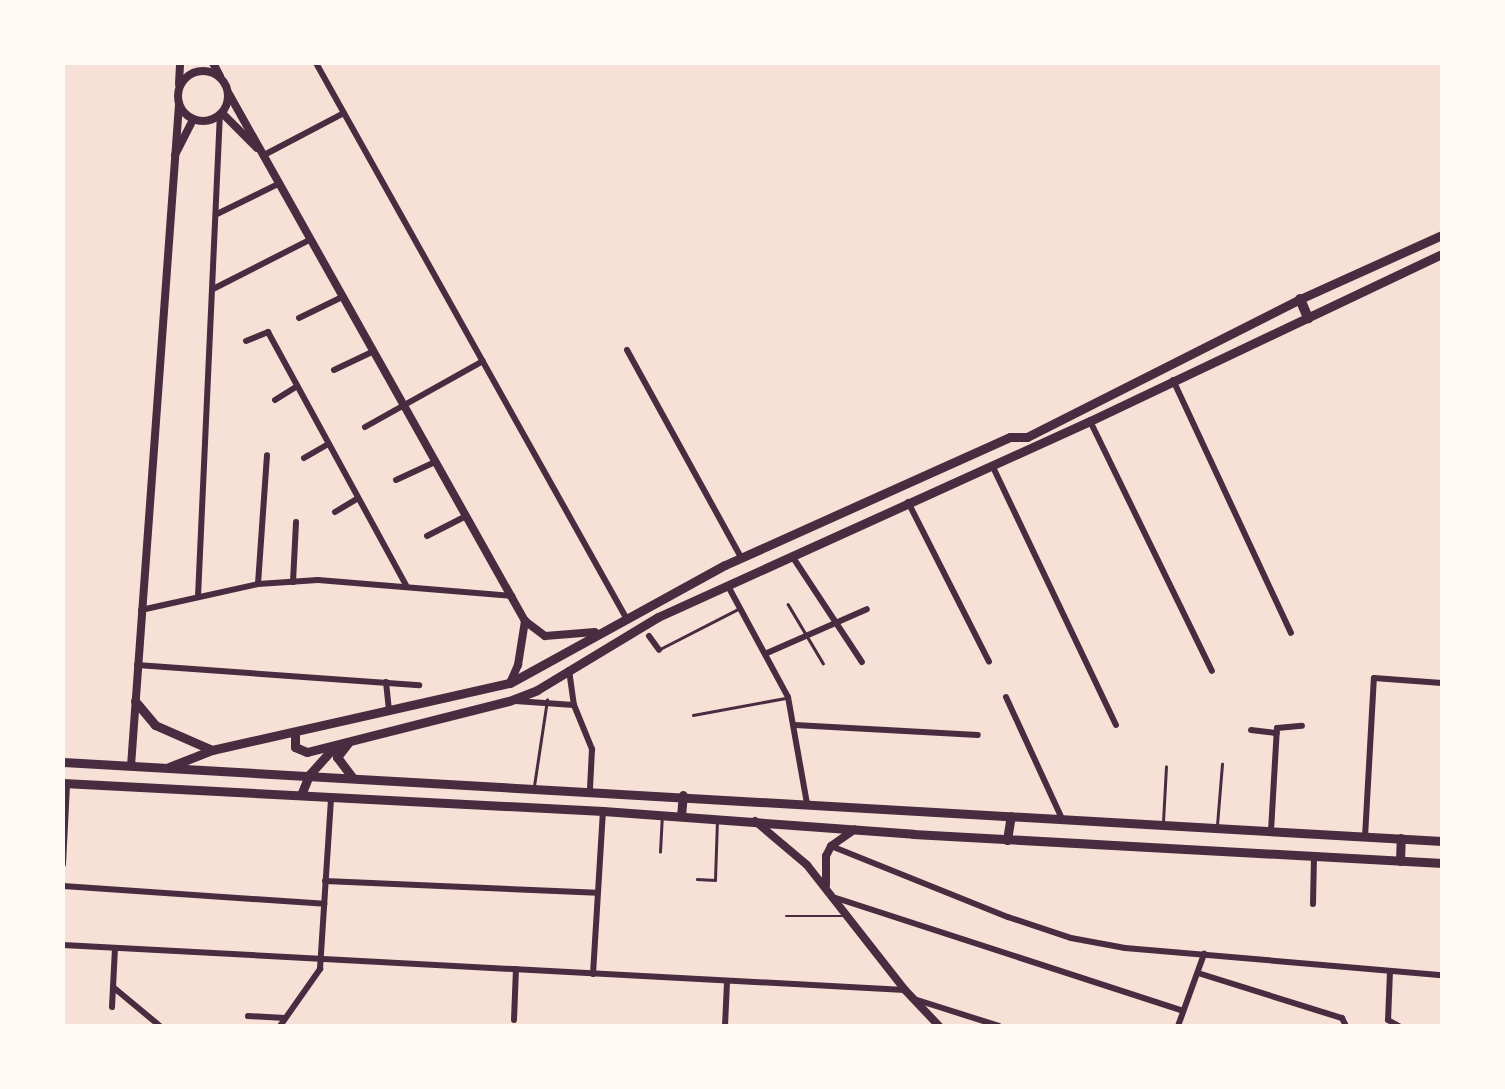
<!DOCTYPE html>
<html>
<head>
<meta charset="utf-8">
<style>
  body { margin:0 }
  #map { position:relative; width:1505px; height:1089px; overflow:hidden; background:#f7e1d7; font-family:"Varela Round",sans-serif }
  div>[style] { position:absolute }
  .service>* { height:2.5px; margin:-1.25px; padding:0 1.25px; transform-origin:1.25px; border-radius:1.25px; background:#4a2c40 }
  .minor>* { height:6px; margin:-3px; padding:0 3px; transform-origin:3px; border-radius:3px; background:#4a2c40 }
  .tertiary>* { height:8px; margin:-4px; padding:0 4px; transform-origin:4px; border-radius:4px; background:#4a2c40 }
  .tertiary>.ring { margin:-4px; padding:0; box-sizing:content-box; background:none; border:8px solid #4a2c40; border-radius:50% }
  .secondary>* { height:9px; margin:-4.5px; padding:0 4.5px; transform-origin:4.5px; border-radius:4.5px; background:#4a2c40 }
  .primary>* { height:10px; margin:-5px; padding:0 5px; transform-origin:5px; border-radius:5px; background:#4a2c40 }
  span { translate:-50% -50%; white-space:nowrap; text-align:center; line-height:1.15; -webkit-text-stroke:5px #fffaf5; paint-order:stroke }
  .frame { position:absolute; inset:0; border:65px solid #fffaf5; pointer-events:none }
</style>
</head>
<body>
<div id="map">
  <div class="service">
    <div style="left:788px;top:604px;width:69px;rotate:59.3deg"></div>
    <div style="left:660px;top:649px;width:88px;rotate:-27.1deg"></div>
    <div style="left:693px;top:715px;width:95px;rotate:-10.4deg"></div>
    <div style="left:534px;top:786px;width:87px;rotate:-81.4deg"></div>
    <div style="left:1163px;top:822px;width:55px;rotate:-86.9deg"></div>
    <div style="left:1217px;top:825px;width:61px;rotate:-85.3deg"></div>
    <div style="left:660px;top:852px;width:35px;rotate:-87deg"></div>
    <div style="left:697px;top:879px;width:18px;rotate:3deg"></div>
    <div style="left:715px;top:880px;width:59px;rotate:-88.1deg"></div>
    <div style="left:786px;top:916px;width:56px"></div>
  </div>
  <div class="minor">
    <div style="left:316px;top:63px;width:633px;rotate:60.8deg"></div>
    <div style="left:264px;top:155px;width:90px;rotate:-27.7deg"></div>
    <div style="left:217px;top:214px;width:70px;rotate:-26.2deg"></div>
    <div style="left:213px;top:289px;width:110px;rotate:-27deg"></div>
    <div style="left:299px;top:318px;width:48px;rotate:-26deg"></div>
    <div style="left:246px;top:341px;width:24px;rotate:-22deg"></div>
    <div style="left:268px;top:332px;width:288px;rotate:61.4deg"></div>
    <div style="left:627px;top:350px;width:236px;rotate:61.2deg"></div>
    <div style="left:334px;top:370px;width:42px;rotate:-25.3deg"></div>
    <div style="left:1173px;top:380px;width:279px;rotate:65deg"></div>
    <div style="left:275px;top:400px;width:25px;rotate:-32deg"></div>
    <div style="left:1090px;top:421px;width:278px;rotate:64deg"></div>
    <div style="left:365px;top:427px;width:135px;rotate:-29.2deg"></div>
    <div style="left:304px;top:458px;width:28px;rotate:-30deg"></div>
    <div style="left:992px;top:465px;width:288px;rotate:64.5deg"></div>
    <div style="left:396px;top:480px;width:43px;rotate:-24.8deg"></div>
    <div style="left:908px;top:502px;width:179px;rotate:63.1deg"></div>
    <div style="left:335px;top:512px;width:27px;rotate:-31deg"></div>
    <div style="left:427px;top:536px;width:44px;rotate:-27.1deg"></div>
    <div style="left:792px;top:556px;width:127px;rotate:56.6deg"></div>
    <div style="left:293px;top:582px;width:60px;rotate:-87.1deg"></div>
    <div style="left:258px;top:584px;width:129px;rotate:-86deg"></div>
    <div style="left:728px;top:586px;width:126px;rotate:61.6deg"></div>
    <div style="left:788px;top:697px;width:109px;rotate:79.9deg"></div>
    <div style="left:198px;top:597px;width:482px;rotate:-87.4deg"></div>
    <div style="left:141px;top:610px;width:120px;rotate:-12.5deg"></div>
    <div style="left:258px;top:584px;width:60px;rotate:-3.8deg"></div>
    <div style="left:318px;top:580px;width:195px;rotate:4.7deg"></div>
    <div style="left:649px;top:636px;width:17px;rotate:54deg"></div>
    <div style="left:767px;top:653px;width:109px;rotate:-23.7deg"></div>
    <div style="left:137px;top:665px;width:283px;rotate:4.1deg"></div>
    <div style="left:569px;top:670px;width:35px;rotate:82deg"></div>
    <div style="left:574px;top:705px;width:48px;rotate:67.8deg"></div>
    <div style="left:592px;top:749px;width:40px;rotate:92.9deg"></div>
    <div style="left:386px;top:682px;width:29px;rotate:84deg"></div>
    <div style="left:1006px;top:697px;width:136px;rotate:65.3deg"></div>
    <div style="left:515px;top:701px;width:59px;rotate:3.9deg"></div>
    <div style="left:795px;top:725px;width:183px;rotate:3.1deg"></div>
    <div style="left:1251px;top:730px;width:26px;rotate:7deg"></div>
    <div style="left:1271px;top:831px;width:103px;rotate:-86.7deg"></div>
    <div style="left:1277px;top:728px;width:25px;rotate:-5deg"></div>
    <div style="left:1365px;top:837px;width:159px;rotate:-86.8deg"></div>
    <div style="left:1374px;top:678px;width:68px;rotate:4.2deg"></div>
    <div style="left:831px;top:846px;width:191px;rotate:21.9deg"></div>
    <div style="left:1008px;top:917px;width:66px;rotate:18.4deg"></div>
    <div style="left:1071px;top:938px;width:55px;rotate:10.5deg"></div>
    <div style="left:1125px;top:948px;width:318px;rotate:4.9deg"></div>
    <div style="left:63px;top:864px;width:80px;rotate:-87.1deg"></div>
    <div style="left:325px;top:881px;width:272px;rotate:2.5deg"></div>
    <div style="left:63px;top:886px;width:262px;rotate:3.9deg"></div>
    <div style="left:836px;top:898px;width:365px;rotate:18deg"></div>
    <div style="left:1313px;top:904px;width:48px;rotate:-88.8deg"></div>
    <div style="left:63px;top:945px;width:843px;rotate:3.06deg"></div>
    <div style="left:1390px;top:971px;width:49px;rotate:92.3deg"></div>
    <div style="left:1388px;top:1020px;width:13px;rotate:29deg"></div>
    <div style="left:1198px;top:973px;width:151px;rotate:17.4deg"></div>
    <div style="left:1342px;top:1018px;width:9px;rotate:63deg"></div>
    <div style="left:593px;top:974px;width:163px;rotate:-86.5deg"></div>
    <div style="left:113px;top:987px;width:61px;rotate:39.7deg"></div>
    <div style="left:914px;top:999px;width:89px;rotate:17.6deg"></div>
    <div style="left:112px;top:1007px;width:59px;rotate:-87.1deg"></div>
    <div style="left:248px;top:1016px;width:37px;rotate:3deg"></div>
    <div style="left:514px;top:1020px;width:51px;rotate:-87.8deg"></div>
    <div style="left:280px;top:1026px;width:70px;rotate:-54.9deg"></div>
    <div style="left:320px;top:969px;width:172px;rotate:-86.3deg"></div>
    <div style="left:725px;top:1026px;width:44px;rotate:-87.4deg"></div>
    <div style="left:1178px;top:1026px;width:77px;rotate:-70.1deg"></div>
  </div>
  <div class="tertiary">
    <div style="left:213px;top:63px;width:15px;rotate:62deg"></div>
    <div class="ring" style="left:178px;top:71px;width:42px;height:42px"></div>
    <div style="left:179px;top:84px;width:21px;rotate:-87deg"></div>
    <div style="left:229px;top:94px;width:604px;rotate:60.68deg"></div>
    <div style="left:222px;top:113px;width:49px;rotate:45deg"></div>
    <div style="left:175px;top:155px;width:39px;rotate:-63deg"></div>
    <div style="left:510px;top:683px;width:20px;rotate:-66deg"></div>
    <div style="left:518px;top:665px;width:45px;rotate:-81deg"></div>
    <div style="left:525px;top:621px;width:25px;rotate:37deg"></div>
    <div style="left:545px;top:636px;width:50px;rotate:-4.6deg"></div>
    <div style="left:131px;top:766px;width:664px;rotate:-85.85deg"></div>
    <div style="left:755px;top:821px;width:68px;rotate:40.2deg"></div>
    <div style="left:807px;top:865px;width:159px;rotate:51.9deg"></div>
    <div style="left:905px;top:990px;width:50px;rotate:46.6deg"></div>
    <div style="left:826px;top:885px;width:29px;rotate:-90deg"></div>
    <div style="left:826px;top:856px;width:11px;rotate:-63deg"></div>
    <div style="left:831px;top:846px;width:29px;rotate:-35deg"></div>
  </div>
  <div class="secondary">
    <div style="left:135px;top:701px;width:31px;rotate:50deg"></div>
    <div style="left:155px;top:725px;width:62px;rotate:23.7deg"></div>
    <div style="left:295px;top:732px;width:15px;rotate:90deg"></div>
    <div style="left:295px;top:747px;width:13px;rotate:23deg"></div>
    <div style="left:307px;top:752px;width:208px;rotate:-14.2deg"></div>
    <div style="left:509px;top:701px;width:30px;rotate:-21deg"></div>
    <div style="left:537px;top:690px;width:141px;rotate:-31.1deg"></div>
    <div style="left:658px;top:617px;width:474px;rotate:-24.4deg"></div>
    <div style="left:1090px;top:421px;width:390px;rotate:-25.4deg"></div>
    <div style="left:348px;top:743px;width:18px;rotate:128deg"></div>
    <div style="left:337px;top:757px;width:25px;rotate:53deg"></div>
    <div style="left:63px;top:762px;width:1381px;rotate:3.28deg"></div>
    <div style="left:169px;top:767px;width:46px;rotate:-21.6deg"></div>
    <div style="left:212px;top:750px;width:305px;rotate:-12.7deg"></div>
    <div style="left:510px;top:683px;width:245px;rotate:-28.8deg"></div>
    <div style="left:725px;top:565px;width:312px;rotate:-24.2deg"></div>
    <div style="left:1010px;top:437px;width:17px"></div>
    <div style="left:1027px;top:437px;width:306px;rotate:-26.8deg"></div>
    <div style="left:1300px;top:299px;width:156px;rotate:-24.3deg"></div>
    <div style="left:63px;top:783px;width:541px;rotate:2.97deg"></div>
    <div style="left:603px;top:811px;width:311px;rotate:4.2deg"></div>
    <div style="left:913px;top:834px;width:530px;rotate:3.14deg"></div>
    <div style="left:301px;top:795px;width:22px;rotate:-68deg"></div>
    <div style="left:309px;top:775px;width:39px;rotate:-48deg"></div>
    <div style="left:681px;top:816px;width:21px;rotate:-85deg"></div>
    <div style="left:1007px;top:840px;width:24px;rotate:-81deg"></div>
    <div style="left:1400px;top:861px;width:23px;rotate:-88deg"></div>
  </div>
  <div class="primary">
    <div style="left:1300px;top:299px;width:21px;rotate:67deg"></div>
  </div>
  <div class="frame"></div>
</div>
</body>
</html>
